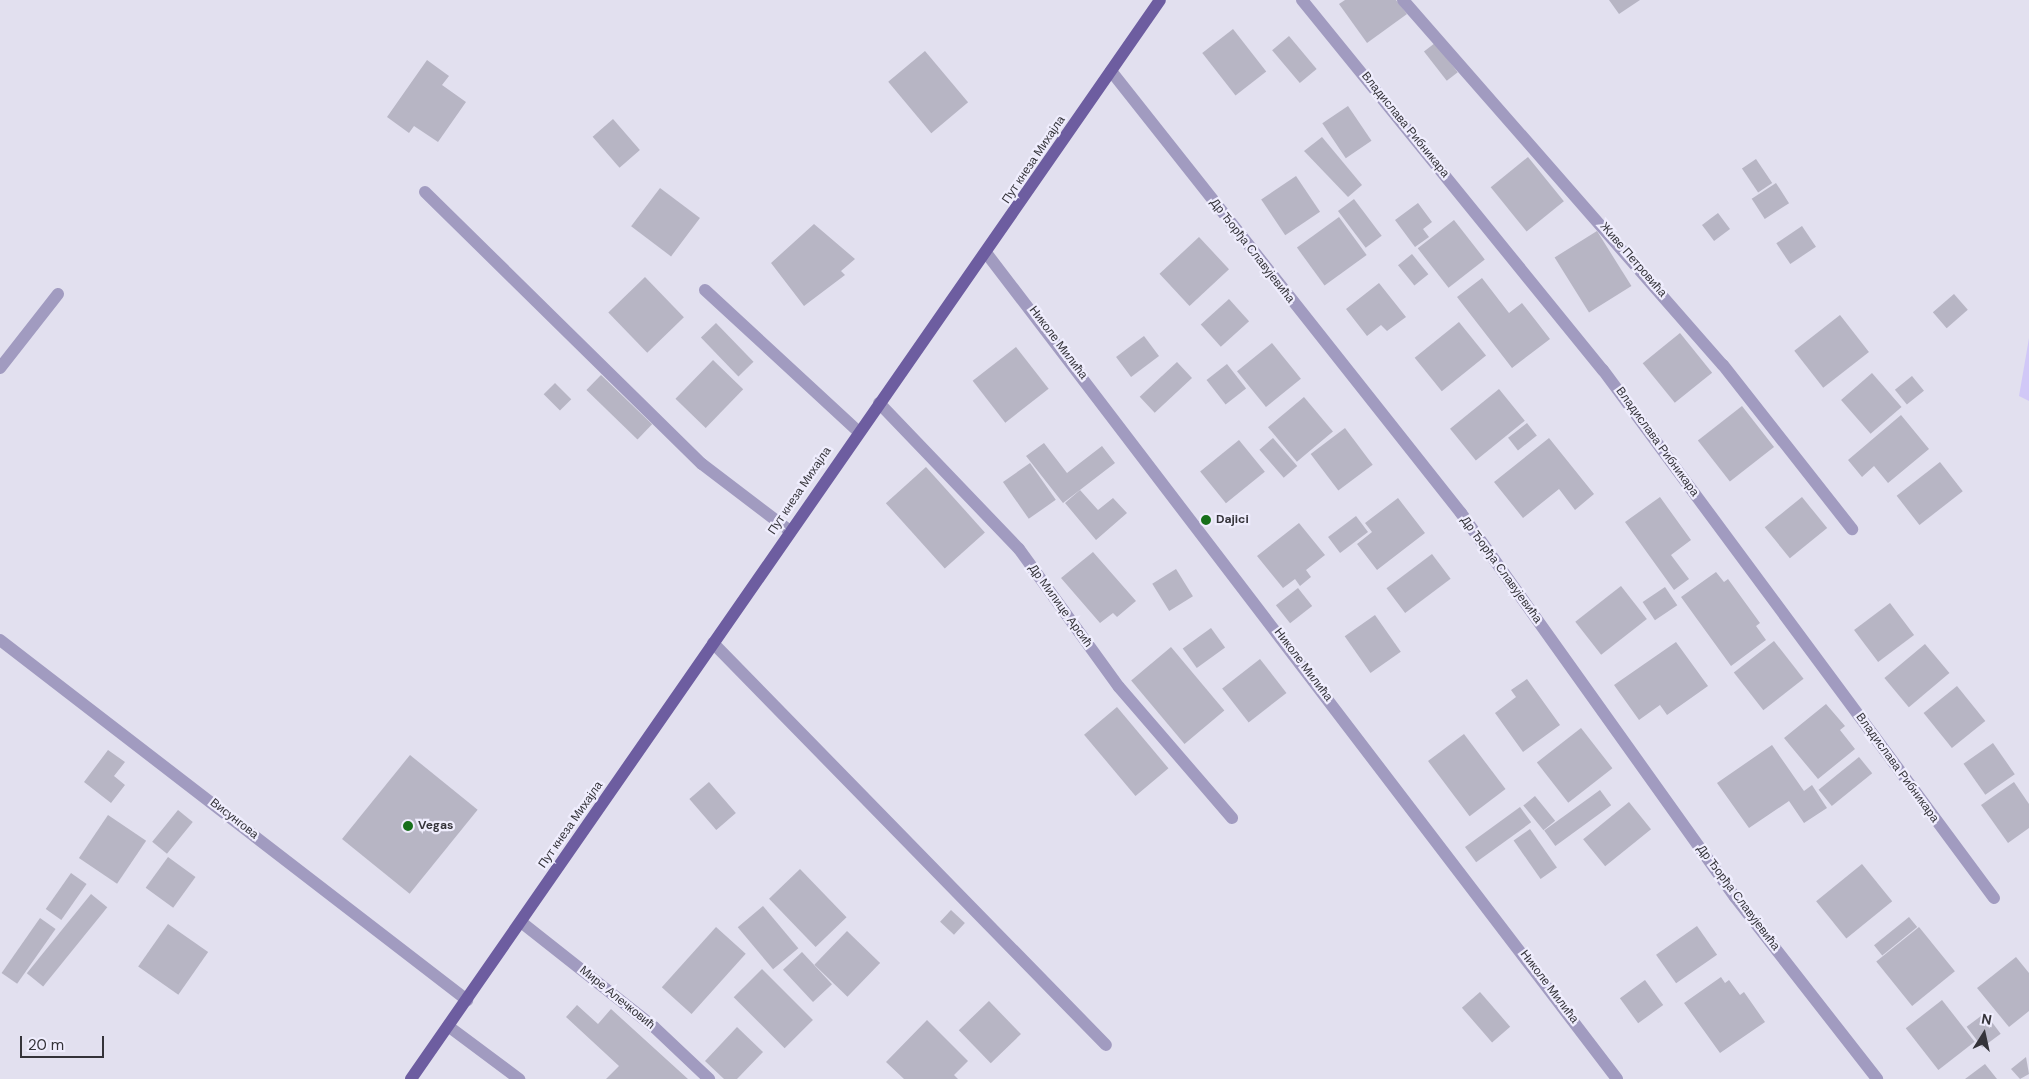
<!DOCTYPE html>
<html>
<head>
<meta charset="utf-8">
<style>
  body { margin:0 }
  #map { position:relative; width:2029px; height:1079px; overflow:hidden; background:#e2e0ef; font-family:"DM Sans",sans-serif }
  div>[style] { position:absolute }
  .green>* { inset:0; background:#d1c8f7 }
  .building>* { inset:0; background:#b7b5c4; transform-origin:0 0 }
  .minor>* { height:12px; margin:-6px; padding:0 6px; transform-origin:6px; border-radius:6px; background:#a19bc0 }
  .major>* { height:12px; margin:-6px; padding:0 6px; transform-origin:6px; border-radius:6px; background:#6d5da0 }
  .dots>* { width:14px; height:14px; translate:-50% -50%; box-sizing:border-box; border:2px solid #efedfd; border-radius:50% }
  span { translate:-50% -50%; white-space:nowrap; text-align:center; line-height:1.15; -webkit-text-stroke:4.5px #efedfd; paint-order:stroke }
  .street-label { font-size:12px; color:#343339 }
  .poi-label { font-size:12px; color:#343339; font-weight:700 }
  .left { translate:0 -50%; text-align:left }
  .north { position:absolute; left:1959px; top:1009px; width:50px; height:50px; -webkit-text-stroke:4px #efedfd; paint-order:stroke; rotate:10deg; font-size:14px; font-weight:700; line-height:20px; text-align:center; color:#343339 }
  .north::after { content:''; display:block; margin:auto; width:18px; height:22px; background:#343339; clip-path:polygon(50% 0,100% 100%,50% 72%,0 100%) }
  .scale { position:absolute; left:20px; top:1036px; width:84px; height:22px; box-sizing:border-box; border:2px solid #343339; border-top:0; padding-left:6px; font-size:15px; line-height:18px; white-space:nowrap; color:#343339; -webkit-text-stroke:4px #efedfd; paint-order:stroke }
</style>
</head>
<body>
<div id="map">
  <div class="green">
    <div style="clip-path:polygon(2029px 338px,2029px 401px,2019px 396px)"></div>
  </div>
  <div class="building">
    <div style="clip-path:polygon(1345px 0,1396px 0,1407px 14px,1367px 43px,1339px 4px)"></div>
    <div style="clip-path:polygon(1609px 0,1640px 0,1619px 14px)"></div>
    <div style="left:1233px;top:29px;width:54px;height:39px;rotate:52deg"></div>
    <div style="left:1289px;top:36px;width:43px;height:22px;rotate:50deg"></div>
    <div style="left:1435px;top:43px;width:37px;height:14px;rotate:52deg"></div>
    <div style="left:925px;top:51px;width:67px;height:48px;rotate:50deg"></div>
    <div style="clip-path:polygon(427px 60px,449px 76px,442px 85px,466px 102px,438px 142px,414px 126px,409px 133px,387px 117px)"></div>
    <div style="left:1348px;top:106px;width:42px;height:31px;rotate:56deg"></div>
    <div style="left:613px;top:119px;width:41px;height:27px;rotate:49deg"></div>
    <div style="clip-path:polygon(1322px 137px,1362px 185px,1348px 197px,1304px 151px)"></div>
    <div style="left:1528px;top:157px;width:57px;height:48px;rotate:51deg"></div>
    <div style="left:1756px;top:159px;width:29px;height:17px;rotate:56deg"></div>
    <div style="left:1296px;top:176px;width:43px;height:42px;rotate:56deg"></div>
    <div style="left:1776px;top:183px;width:24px;height:29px;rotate:57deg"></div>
    <div style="left:660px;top:188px;width:50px;height:48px;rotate:37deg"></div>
    <div style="left:1354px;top:199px;width:46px;height:20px;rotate:53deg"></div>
    <div style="clip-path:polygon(1418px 203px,1432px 222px,1423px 229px,1429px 237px,1415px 247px,1395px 220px)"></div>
    <div style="left:1718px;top:213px;width:20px;height:20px;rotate:53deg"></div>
    <div style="left:1339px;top:217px;width:47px;height:52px;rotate:54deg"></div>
    <div style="left:1454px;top:220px;width:50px;height:46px;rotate:52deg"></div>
    <div style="clip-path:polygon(814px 224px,855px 259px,841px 271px,845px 275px,804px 306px,771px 263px)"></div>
    <div style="left:1802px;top:226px;width:25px;height:31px;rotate:56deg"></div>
    <div style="left:1597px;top:231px;width:65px;height:50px;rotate:58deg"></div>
    <div style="left:1199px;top:237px;width:44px;height:54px;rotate:47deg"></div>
    <div style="left:1412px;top:254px;width:26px;height:18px;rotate:51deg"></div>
    <div style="left:645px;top:277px;width:56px;height:51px;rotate:46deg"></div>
    <div style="clip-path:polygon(1482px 278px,1509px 313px,1522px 303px,1550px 339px,1512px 368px,1457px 297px)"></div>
    <div style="clip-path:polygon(1379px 283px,1406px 317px,1387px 331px,1381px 325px,1367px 336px,1346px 309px)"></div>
    <div style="left:1954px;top:294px;width:21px;height:28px;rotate:49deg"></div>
    <div style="left:1229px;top:299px;width:30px;height:38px;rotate:48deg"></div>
    <div style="left:1840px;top:315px;width:47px;height:58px;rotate:52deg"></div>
    <div style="left:1459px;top:322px;width:43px;height:57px;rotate:51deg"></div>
    <div style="left:716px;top:323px;width:54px;height:21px;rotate:46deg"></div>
    <div style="left:1680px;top:333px;width:51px;height:48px;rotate:51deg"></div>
    <div style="left:1144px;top:336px;width:25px;height:35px;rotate:53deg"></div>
    <div style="left:1272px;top:343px;width:46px;height:45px;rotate:51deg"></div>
    <div style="left:1016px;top:347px;width:53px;height:55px;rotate:52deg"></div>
    <div style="left:713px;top:360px;width:42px;height:54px;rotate:44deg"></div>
    <div style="left:1177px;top:362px;width:22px;height:51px;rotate:47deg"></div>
    <div style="left:1227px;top:364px;width:31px;height:26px;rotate:52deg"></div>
    <div style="left:1872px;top:373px;width:45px;height:41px;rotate:49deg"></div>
    <div style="left:601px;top:375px;width:71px;height:21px;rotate:44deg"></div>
    <div style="left:1912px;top:376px;width:19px;height:22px;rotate:51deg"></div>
    <div style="left:555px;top:383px;width:23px;height:16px;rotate:45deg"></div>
    <div style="left:1499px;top:389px;width:41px;height:63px;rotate:51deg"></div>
    <div style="left:1304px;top:397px;width:45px;height:47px;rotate:50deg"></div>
    <div style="left:1742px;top:406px;width:52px;height:56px;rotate:52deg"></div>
    <div style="clip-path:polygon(1901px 415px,1929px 449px,1888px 483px,1874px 466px,1862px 477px,1848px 460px)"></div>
    <div style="left:1527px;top:423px;width:16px;height:24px;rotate:52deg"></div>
    <div style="left:1345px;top:428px;width:46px;height:43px;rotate:53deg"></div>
    <div style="left:1273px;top:438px;width:37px;height:18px;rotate:49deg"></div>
    <div style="clip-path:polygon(1549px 438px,1594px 494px,1575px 510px,1559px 489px,1523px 518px,1494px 482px)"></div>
    <div style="left:1239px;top:440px;width:41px;height:50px;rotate:51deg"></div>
    <div style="clip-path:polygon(1044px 443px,1067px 473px,1102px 446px,1115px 463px,1063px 503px,1026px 456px)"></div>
    <div style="left:1940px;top:462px;width:37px;height:55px;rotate:52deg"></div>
    <div style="left:1030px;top:463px;width:45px;height:33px;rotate:55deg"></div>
    <div style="left:926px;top:467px;width:88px;height:54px;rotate:48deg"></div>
    <div style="clip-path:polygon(1080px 490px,1098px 510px,1113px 498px,1127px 513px,1096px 540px,1065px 503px)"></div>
    <div style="clip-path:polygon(1660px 497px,1691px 540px,1671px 555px,1689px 579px,1674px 590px,1625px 522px)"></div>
    <div style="left:1802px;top:497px;width:40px;height:48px;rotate:51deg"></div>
    <div style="clip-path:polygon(1398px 498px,1425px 533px,1377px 570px,1357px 544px,1372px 532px,1365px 523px)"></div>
    <div style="left:1356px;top:516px;width:20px;height:35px;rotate:53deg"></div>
    <div style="clip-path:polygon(1299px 523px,1325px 555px,1306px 570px,1311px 577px,1300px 586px,1295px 579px,1283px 588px,1257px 556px)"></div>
    <div style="clip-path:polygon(1093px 552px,1136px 601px,1117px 617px,1113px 613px,1100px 623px,1061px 578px)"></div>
    <div style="left:1432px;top:554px;width:31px;height:57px;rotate:53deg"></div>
    <div style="left:1176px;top:569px;width:32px;height:28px;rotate:58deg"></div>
    <div style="clip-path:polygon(1716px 572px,1724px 582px,1728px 579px,1760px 623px,1756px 626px,1766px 640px,1731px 666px,1681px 597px)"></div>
    <div style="left:1621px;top:586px;width:42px;height:58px;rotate:52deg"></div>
    <div style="left:1665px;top:587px;width:22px;height:27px;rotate:56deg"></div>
    <div style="left:1298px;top:588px;width:23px;height:28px;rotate:52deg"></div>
    <div style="left:1890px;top:603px;width:40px;height:45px;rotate:53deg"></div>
    <div style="left:1375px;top:615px;width:45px;height:37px;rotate:55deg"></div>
    <div style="left:1211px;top:628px;width:24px;height:35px;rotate:54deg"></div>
    <div style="left:1774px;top:641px;width:48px;height:51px;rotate:52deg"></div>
    <div style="clip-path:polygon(1676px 642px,1708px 686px,1667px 715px,1660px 705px,1639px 720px,1614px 685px)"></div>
    <div style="left:1925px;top:644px;width:38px;height:53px;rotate:50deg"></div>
    <div style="left:1171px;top:647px;width:83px;height:52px;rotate:50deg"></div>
    <div style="left:1260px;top:659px;width:43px;height:48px;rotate:52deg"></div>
    <div style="clip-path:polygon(1527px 679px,1560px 725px,1523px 752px,1495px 713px,1516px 697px,1511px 690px)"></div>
    <div style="left:1957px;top:686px;width:45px;height:43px;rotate:51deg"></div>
    <div style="clip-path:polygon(1826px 704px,1845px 726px,1840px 730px,1855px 749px,1818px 779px,1784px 738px)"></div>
    <div style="left:1117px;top:707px;width:80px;height:43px;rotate:50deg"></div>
    <div style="left:1581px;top:728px;width:51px;height:56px;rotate:52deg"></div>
    <div style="left:1464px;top:734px;width:69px;height:45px;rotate:53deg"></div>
    <div style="left:1993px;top:743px;width:38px;height:36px;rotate:55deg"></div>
    <div style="clip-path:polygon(1772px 745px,1804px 791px,1812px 785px,1827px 808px,1804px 823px,1789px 801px,1749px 828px,1717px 783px)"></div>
    <div style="clip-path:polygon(108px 750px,125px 762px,114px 776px,125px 785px,111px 803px,84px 782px)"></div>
    <div style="left:410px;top:755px;width:87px;height:108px;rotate:39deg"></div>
    <div style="left:1859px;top:757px;width:21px;height:52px;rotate:51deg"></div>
    <div style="left:709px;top:782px;width:41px;height:26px;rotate:49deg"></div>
    <div style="clip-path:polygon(2014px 782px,2029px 804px,2029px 828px,2008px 843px,1981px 805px)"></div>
    <div style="left:1600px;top:790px;width:19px;height:69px;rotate:54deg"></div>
    <div style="left:1535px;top:796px;width:32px;height:15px;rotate:51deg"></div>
    <div style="left:1629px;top:802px;width:35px;height:59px;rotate:51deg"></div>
    <div style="left:1520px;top:807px;width:19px;height:68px;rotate:54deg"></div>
    <div style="left:178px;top:810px;width:19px;height:41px;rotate:39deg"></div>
    <div style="left:108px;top:815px;width:46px;height:52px;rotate:34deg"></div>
    <div style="left:1530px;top:829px;width:47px;height:20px;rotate:55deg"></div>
    <div style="left:168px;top:857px;width:34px;height:38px;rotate:36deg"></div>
    <div style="left:1862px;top:864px;width:48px;height:59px;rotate:51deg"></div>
    <div style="left:800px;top:869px;width:67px;height:43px;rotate:46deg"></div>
    <div style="left:71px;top:873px;width:19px;height:44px;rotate:35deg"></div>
    <div style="left:91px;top:894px;width:21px;height:102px;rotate:39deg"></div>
    <div style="left:763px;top:906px;width:55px;height:33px;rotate:50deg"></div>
    <div style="left:951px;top:910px;width:19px;height:16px;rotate:43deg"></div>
    <div style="left:1909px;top:917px;width:13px;height:45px;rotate:51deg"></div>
    <div style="left:40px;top:918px;width:19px;height:67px;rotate:35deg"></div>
    <div style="left:168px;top:924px;width:49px;height:52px;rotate:35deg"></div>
    <div style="left:1697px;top:926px;width:35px;height:50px;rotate:55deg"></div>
    <div style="left:716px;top:927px;width:40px;height:81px;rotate:42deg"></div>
    <div style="left:1919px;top:927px;width:57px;height:55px;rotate:51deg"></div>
    <div style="left:847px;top:931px;width:46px;height:47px;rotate:44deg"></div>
    <div style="left:802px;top:952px;width:44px;height:26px;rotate:47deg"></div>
    <div style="clip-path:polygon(2016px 957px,2029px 973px,2029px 1011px,2009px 1027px,1977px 988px)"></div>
    <div style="left:762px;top:969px;width:72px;height:40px;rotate:45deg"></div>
    <div style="clip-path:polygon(1721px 977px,1725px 983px,1729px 980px,1740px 995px,1744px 992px,1765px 1022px,1720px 1053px,1684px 1003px)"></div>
    <div style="left:1645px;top:980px;width:31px;height:31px;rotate:54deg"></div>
    <div style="left:1480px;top:992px;width:46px;height:24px;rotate:49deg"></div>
    <div style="left:1942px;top:1000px;width:53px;height:46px;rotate:52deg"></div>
    <div style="left:989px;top:1001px;width:46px;height:42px;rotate:46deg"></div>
    <div style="clip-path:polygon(577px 1005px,598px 1024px,611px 1009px,688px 1079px,606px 1079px,619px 1066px,566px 1017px)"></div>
    <div style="left:1985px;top:1013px;width:26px;height:23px;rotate:53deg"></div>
    <div style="clip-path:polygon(927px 1020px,968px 1061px,954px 1075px,958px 1079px,904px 1079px,886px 1062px)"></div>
    <div style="clip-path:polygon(737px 1027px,763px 1052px,737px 1079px,724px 1079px,705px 1061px)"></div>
    <div style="clip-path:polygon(2026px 1057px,2029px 1074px,2020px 1079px,2011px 1069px)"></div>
    <div style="clip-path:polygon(1985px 1064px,1997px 1079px,1965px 1079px)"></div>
  </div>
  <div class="minor">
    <div style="left:1302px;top:0;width:477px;rotate:50.9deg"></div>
    <div style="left:1603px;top:370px;width:657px;rotate:53.48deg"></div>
    <div style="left:1403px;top:0;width:485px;rotate:48.8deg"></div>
    <div style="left:1723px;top:365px;width:209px;rotate:51.8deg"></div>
    <div style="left:1111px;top:71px;width:564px;rotate:51.63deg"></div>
    <div style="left:1461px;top:513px;width:472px;rotate:54.5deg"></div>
    <div style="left:1735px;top:897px;width:231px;rotate:52deg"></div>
    <div style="left:425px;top:192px;width:388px;rotate:44.5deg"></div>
    <div style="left:702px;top:464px;width:111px;rotate:37.3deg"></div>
    <div style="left:987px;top:254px;width:1038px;rotate:52.63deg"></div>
    <div style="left:705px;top:290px;width:208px;rotate:42.7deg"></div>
    <div style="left:0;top:368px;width:94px;rotate:-51.9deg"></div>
    <div style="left:879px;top:403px;width:202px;rotate:46.2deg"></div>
    <div style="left:1019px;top:549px;width:170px;rotate:54.1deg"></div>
    <div style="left:1119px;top:687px;width:173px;rotate:49.2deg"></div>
    <div style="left:0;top:640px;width:590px;rotate:37.63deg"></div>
    <div style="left:713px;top:643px;width:562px;rotate:45.65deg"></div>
    <div style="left:521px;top:922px;width:169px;rotate:38.3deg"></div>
    <div style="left:654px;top:1027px;width:76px;rotate:43.4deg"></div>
    <div style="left:448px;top:1026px;width:89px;rotate:36.7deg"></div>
  </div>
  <div class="major">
    <div style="left:411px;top:1079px;width:1313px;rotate:-55.23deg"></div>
  </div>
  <div class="dots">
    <div style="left:1206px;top:520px;background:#176f1a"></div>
    <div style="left:408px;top:826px;background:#176f1a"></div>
  </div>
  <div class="street-label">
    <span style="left:1405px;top:125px;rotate:51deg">Владислава Рибникара</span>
    <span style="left:1034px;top:160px;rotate:-56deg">Пут кнеза Михајла</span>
    <span style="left:1252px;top:251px;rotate:52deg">Др Ђорђа Славујевића</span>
    <span style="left:1633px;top:260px;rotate:49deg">Живе Петровића</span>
    <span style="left:1058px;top:343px;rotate:53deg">Николе Милића</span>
    <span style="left:1657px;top:442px;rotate:54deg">Владислава Рибникара</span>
    <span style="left:800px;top:491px;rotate:-56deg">Пут кнеза Михајла</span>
    <span style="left:1501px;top:570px;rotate:54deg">Др Ђорђа Славујевића</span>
    <span style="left:1060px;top:606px;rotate:54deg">Др Милице Арсић</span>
    <span style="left:1303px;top:665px;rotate:53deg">Николе Милића</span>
    <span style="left:1897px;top:768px;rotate:54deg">Владислава Рибникара</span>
    <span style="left:234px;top:819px;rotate:38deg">Висунгова</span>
    <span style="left:571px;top:825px;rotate:-55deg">Пут кнеза Михајла</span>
    <span style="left:1738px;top:898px;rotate:53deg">Др Ђорђа Славујевића</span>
    <span style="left:1549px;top:987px;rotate:53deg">Николе Милића</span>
    <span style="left:617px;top:998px;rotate:39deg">Мире Алечковић</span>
  </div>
  <div class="poi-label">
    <span class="left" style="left:1216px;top:520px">Dajici</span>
    <span class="left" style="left:418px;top:826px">Vegas</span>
  </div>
  <div class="north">N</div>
  <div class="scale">20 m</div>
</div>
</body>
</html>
